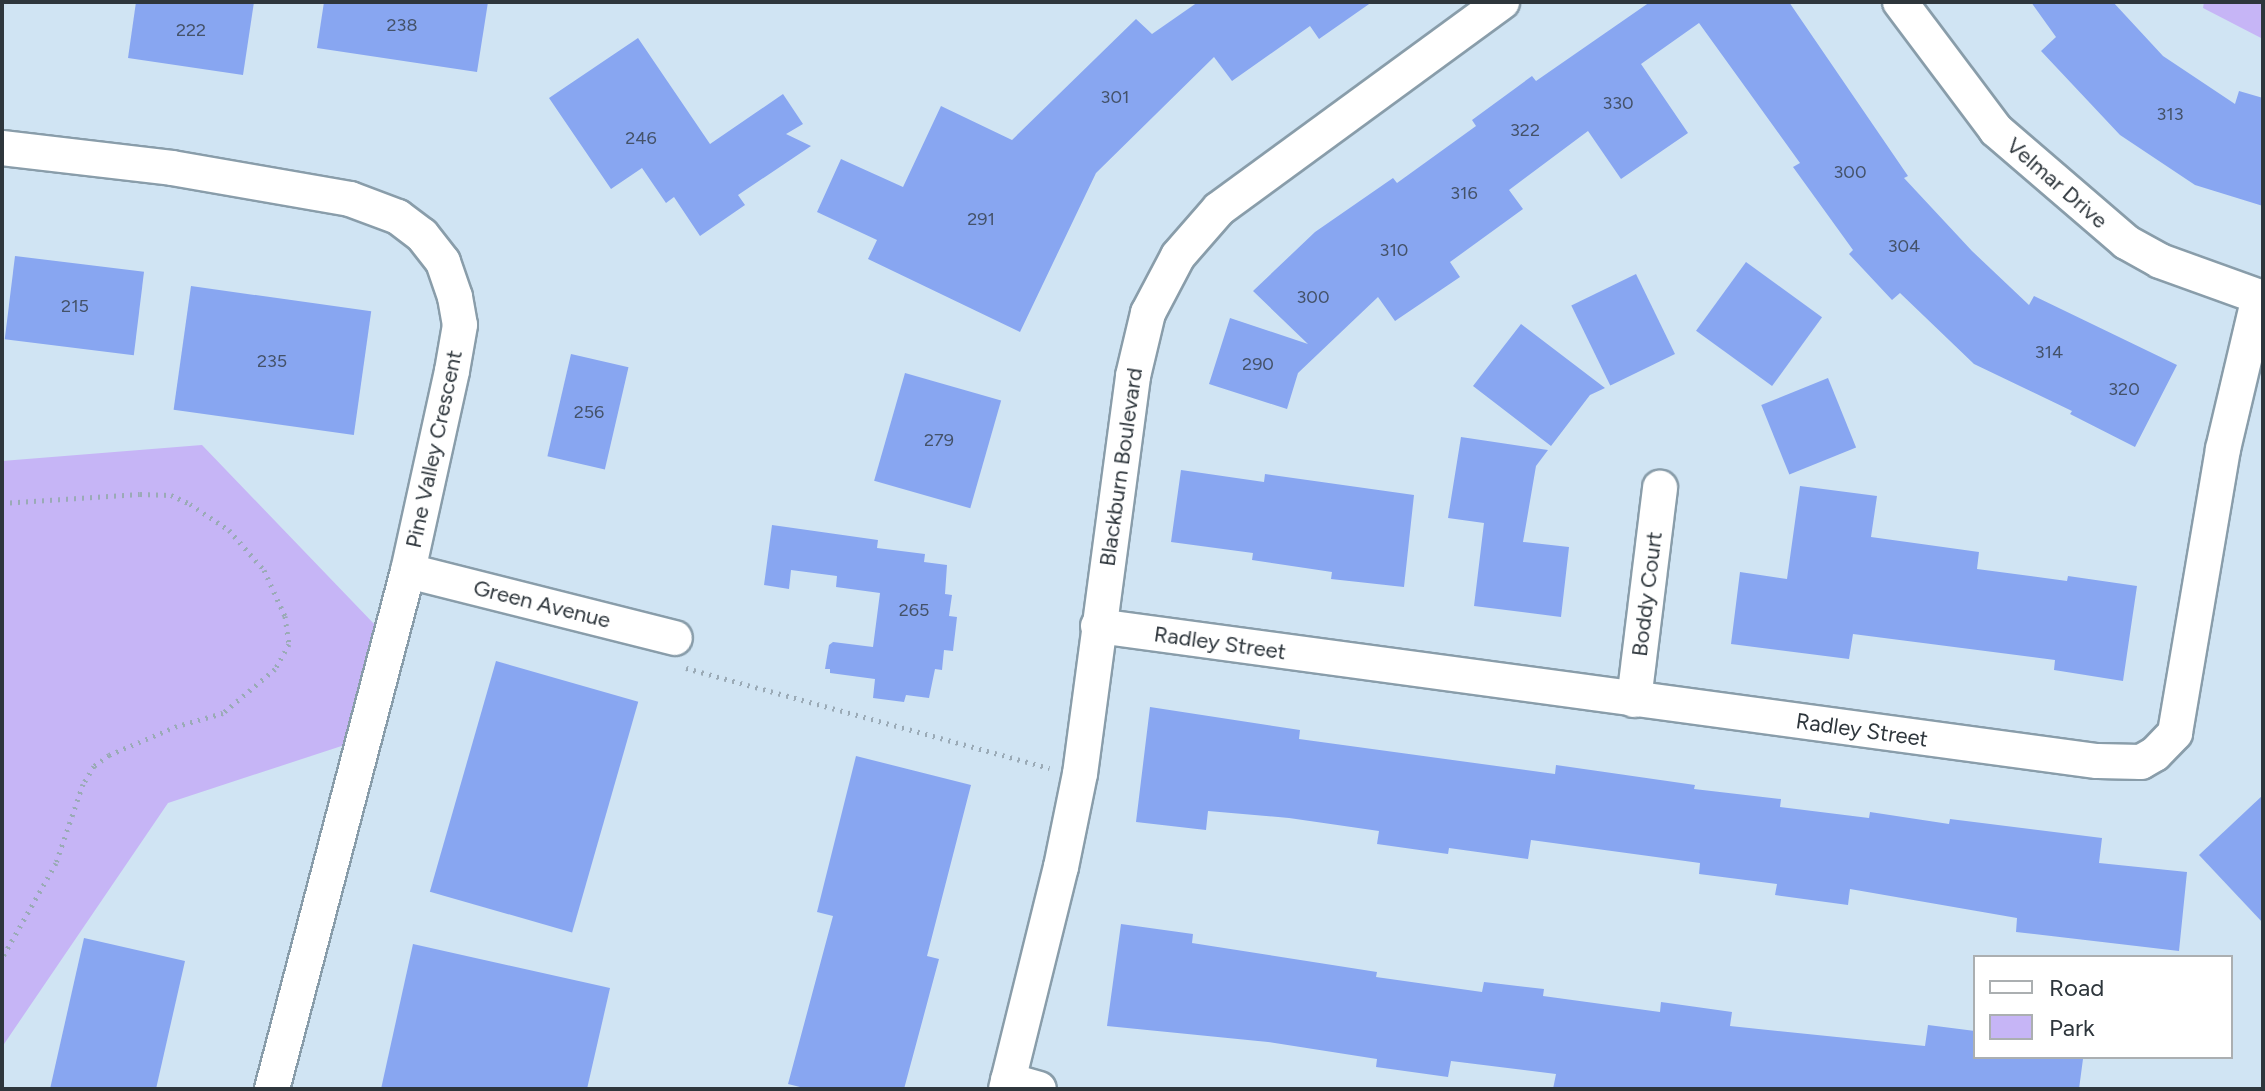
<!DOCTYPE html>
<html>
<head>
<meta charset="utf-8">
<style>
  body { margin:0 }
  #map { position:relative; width:2265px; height:1091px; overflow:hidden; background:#d0e4f3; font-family:Figtree,sans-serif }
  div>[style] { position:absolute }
  .green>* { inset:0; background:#c6b5f6 }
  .building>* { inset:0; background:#88a6f1; transform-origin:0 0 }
  .path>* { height:5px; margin-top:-2.5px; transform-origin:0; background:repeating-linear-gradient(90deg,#9aaab6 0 2px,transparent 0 8px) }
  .roads { filter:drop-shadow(2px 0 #899daa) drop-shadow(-2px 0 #899daa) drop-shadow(0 2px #899daa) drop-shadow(0 -2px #899daa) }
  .minor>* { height:34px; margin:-17px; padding:0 17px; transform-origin:17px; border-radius:17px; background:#fff }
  span { translate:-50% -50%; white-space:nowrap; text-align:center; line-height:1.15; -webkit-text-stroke:8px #fff; paint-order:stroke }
  .number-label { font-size:18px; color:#445269 }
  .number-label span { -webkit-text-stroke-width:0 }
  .street-label { font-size:22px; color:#2e363c }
  .frame { position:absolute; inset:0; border:4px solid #2e363c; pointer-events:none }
  .legend { position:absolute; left:1973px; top:955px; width:260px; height:104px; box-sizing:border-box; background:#fff; border:2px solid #abafb1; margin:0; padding:10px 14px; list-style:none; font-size:24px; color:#2e363c }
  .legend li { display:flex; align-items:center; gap:16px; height:40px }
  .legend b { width:40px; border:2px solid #abafb1 }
</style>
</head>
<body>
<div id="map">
  <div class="green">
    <div style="clip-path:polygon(2204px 2px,2263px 2px,2263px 39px,2203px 8px)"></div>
    <div style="clip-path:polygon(202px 445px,377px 627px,369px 737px,168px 803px,2px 1047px,2px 461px)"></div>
  </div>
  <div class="building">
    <div style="clip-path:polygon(136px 2px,254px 2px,243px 75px,128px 58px)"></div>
    <div style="clip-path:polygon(324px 2px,488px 2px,477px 72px,317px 48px)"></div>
    <div style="clip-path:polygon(1198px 2px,1372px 2px,1319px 39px,1310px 26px,1232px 81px,1214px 57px,1096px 173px,1020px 332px,868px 259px,877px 240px,817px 212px,841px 159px,903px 187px,941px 106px,1012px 140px,1136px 19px,1152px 34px)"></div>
    <div style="clip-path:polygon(1650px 2px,1789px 2px,1908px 176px,1904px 178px,1972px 251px,2029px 305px,2034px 296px,2177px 365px,2135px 447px,2070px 414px,2072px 411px,1974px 364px,1900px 293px,1892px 300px,1849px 254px,1853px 250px,1793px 167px,1800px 163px,1699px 23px,1641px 64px,1688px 133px,1621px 179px,1588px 131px,1509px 190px,1523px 209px,1450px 262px,1460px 277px,1395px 321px,1378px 297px,1298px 373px,1287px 409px,1209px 384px,1230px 318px,1308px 344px,1253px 291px,1315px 232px,1393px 178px,1397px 183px,1476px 126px,1472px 120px,1532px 76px,1536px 81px)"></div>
    <div style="clip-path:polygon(2031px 2px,2113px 2px,2163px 56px,2235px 104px,2239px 91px,2263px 98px,2263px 206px,2195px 185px,2120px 135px,2041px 51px,2056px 37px)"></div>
    <div style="clip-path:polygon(638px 38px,710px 144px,783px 94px,803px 124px,786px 134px,811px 146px,738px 195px,745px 205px,700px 236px,674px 197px,666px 203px,642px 168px,611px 189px,549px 98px)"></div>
    <div style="left:15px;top:256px;width:130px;height:84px;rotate:7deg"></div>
    <div style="left:1746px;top:262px;width:94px;height:85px;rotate:36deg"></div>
    <div style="left:1636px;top:274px;width:89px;height:72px;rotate:64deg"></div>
    <div style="left:191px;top:286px;width:182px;height:125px;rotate:8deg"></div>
    <div style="clip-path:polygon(1521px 324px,1605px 388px,1590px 395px,1551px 446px,1473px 386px)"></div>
    <div style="left:571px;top:354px;width:59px;height:105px;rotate:13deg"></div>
    <div style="left:905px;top:373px;width:100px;height:112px;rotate:16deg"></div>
    <div style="left:1828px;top:378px;width:75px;height:72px;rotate:68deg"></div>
    <div style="clip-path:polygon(1461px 437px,1548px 450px,1536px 466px,1523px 542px,1569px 547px,1561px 617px,1474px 606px,1484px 523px,1448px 518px)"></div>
    <div style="clip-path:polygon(1181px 470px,1264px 482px,1265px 474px,1414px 495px,1404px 587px,1331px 579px,1332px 572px,1252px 560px,1253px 553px,1171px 542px)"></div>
    <div style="clip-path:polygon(1800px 486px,1877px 496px,1871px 537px,1979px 552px,1977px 569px,2067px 581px,2068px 576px,2137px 586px,2123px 681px,2054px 670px,2055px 660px,1853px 634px,1849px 659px,1731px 644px,1740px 572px,1787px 579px)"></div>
    <div style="clip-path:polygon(772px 525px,878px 540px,877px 548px,925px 554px,924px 562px,947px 565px,945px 594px,952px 595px,949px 616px,957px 617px,953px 651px,944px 650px,942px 670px,935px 669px,929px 698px,906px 695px,904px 702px,873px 698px,875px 679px,830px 673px,830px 669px,825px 669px,829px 645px,833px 642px,873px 647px,880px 593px,836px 587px,837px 576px,791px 570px,789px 589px,764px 585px)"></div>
    <div style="left:496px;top:661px;width:148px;height:240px;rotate:16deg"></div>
    <div style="clip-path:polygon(1150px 707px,1300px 730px,1299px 739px,1555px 774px,1556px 765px,1695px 785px,1694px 789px,1781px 799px,1780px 807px,1869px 818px,1870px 812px,1949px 824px,1950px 819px,2102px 838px,2099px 863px,2187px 872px,2179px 951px,2016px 932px,2017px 918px,1850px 889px,1848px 905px,1775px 895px,1777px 884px,1699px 874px,1700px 863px,1531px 840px,1528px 859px,1449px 848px,1448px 854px,1377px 844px,1379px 831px,1289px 818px,1208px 811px,1206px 830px,1136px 822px)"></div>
    <div style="clip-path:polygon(856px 756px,971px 785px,927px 956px,939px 959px,904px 1089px,808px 1089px,788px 1084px,833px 916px,817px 912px)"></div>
    <div style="clip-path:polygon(2263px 795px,2263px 923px,2199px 855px)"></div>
    <div style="clip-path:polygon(1121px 924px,1193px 934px,1192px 943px,1377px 972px,1376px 977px,1482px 992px,1484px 982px,1544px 989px,1543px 996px,1660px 1012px,1661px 1002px,1732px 1012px,1730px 1026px,1925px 1046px,1928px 1025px,1975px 1031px,1975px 1057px,2083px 1059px,2079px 1089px,1553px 1089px,1556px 1074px,1451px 1061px,1448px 1077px,1376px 1067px,1377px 1059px,1268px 1042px,1107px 1026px)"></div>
    <div style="clip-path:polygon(84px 938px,185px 961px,156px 1089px,50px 1089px)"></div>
    <div style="clip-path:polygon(413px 944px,610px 988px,587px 1089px,381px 1089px)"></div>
  </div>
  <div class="path">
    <div style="left:2px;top:503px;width:138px;rotate:-3.7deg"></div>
    <div style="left:140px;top:494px;width:31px;rotate:2deg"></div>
    <div style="left:171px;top:495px;width:21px;rotate:25deg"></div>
    <div style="left:190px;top:504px;width:47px;rotate:33.7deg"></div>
    <div style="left:229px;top:530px;width:53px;rotate:48.8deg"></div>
    <div style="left:264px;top:570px;width:51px;rotate:65.5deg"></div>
    <div style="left:285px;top:616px;width:28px;rotate:82deg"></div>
    <div style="left:289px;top:644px;width:29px;rotate:119deg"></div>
    <div style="left:275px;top:669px;width:68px;rotate:139.8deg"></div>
    <div style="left:223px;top:713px;width:48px;rotate:164.2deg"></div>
    <div style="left:177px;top:726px;width:74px;rotate:156.9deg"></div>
    <div style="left:109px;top:755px;width:19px;rotate:144deg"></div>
    <div style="left:94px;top:766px;width:21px;rotate:121deg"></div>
    <div style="left:83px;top:784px;width:83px;rotate:108.9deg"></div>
    <div style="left:56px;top:863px;width:109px;rotate:119.6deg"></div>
    <div style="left:686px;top:668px;width:377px;rotate:15.4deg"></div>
  </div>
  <div class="roads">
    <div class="minor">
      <div style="left:1900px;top:2px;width:160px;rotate:53.1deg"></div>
      <div style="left:1996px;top:130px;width:172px;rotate:40.7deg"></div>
      <div style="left:2126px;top:242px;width:39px;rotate:29deg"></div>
      <div style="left:2160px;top:261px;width:109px;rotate:19.8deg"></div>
      <div style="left:2px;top:148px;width:171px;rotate:6.7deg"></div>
      <div style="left:172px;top:168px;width:181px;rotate:9.9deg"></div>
      <div style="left:350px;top:199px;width:51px;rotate:20.6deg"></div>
      <div style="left:398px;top:217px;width:30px;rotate:37deg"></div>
      <div style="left:422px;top:235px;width:34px;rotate:52deg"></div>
      <div style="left:443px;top:262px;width:37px;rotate:71deg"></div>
      <div style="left:455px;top:297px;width:28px;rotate:80deg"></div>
      <div style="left:460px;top:325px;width:47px;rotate:99.9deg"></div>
      <div style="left:452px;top:371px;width:205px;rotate:102.4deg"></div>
      <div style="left:408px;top:571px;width:536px;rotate:104.71deg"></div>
      <div style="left:408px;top:571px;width:275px;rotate:14.1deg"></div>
      <div style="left:1098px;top:626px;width:1008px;rotate:7.7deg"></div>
      <div style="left:2097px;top:761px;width:44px;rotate:1.3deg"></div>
      <div style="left:2141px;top:762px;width:16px;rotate:-30deg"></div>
      <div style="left:2155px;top:754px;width:29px;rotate:-46deg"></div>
      <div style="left:2175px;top:733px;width:288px;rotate:-80.4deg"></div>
      <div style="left:2223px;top:449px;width:156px;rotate:-76.7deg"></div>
      <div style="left:1634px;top:700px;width:214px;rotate:-83deg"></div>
      <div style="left:1008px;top:1080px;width:32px;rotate:16deg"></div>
      <div style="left:1006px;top:1089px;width:229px;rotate:-76.1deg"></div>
      <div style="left:1061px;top:867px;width:95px;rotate:-78.5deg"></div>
      <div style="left:1080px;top:774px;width:402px;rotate:-82.4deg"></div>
      <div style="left:1133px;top:376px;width:65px;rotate:-76.6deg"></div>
      <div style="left:1148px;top:313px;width:64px;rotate:-62.2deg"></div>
      <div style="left:1178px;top:256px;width:62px;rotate:-48.9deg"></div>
      <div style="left:1219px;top:209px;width:351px;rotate:-36.2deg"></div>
    </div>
  </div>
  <div class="number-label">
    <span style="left:402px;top:25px">238</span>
    <span style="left:191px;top:30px">222</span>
    <span style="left:1115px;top:97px">301</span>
    <span style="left:1618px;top:103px">330</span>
    <span style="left:2170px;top:114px">313</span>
    <span style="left:1525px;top:130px">322</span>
    <span style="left:641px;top:138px">246</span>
    <span style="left:1850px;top:172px">300</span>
    <span style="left:1464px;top:193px">316</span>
    <span style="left:981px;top:219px">291</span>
    <span style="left:1904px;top:246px">304</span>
    <span style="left:1394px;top:250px">310</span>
    <span style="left:1313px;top:297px">300</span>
    <span style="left:75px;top:306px">215</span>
    <span style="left:2049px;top:352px">314</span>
    <span style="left:272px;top:361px">235</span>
    <span style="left:1258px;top:364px">290</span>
    <span style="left:2124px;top:389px">320</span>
    <span style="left:589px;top:412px">256</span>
    <span style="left:939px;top:440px">279</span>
    <span style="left:914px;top:610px">265</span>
  </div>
  <div class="street-label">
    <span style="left:2057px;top:183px;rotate:41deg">Velmar Drive</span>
    <span style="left:434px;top:449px;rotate:-78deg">Pine Valley Crescent</span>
    <span style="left:1121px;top:467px;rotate:-82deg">Blackburn Boulevard</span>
    <span style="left:1647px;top:594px;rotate:-83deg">Boddy Court</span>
    <span style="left:542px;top:604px;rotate:14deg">Green Avenue</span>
    <span style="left:1220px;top:643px;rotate:8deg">Radley Street</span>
    <span style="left:1862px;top:730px;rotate:8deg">Radley Street</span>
  </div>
  <div class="frame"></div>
  <ul class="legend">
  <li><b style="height:10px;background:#fff"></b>Road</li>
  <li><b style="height:22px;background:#c6b5f6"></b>Park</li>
  </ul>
</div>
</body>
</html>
